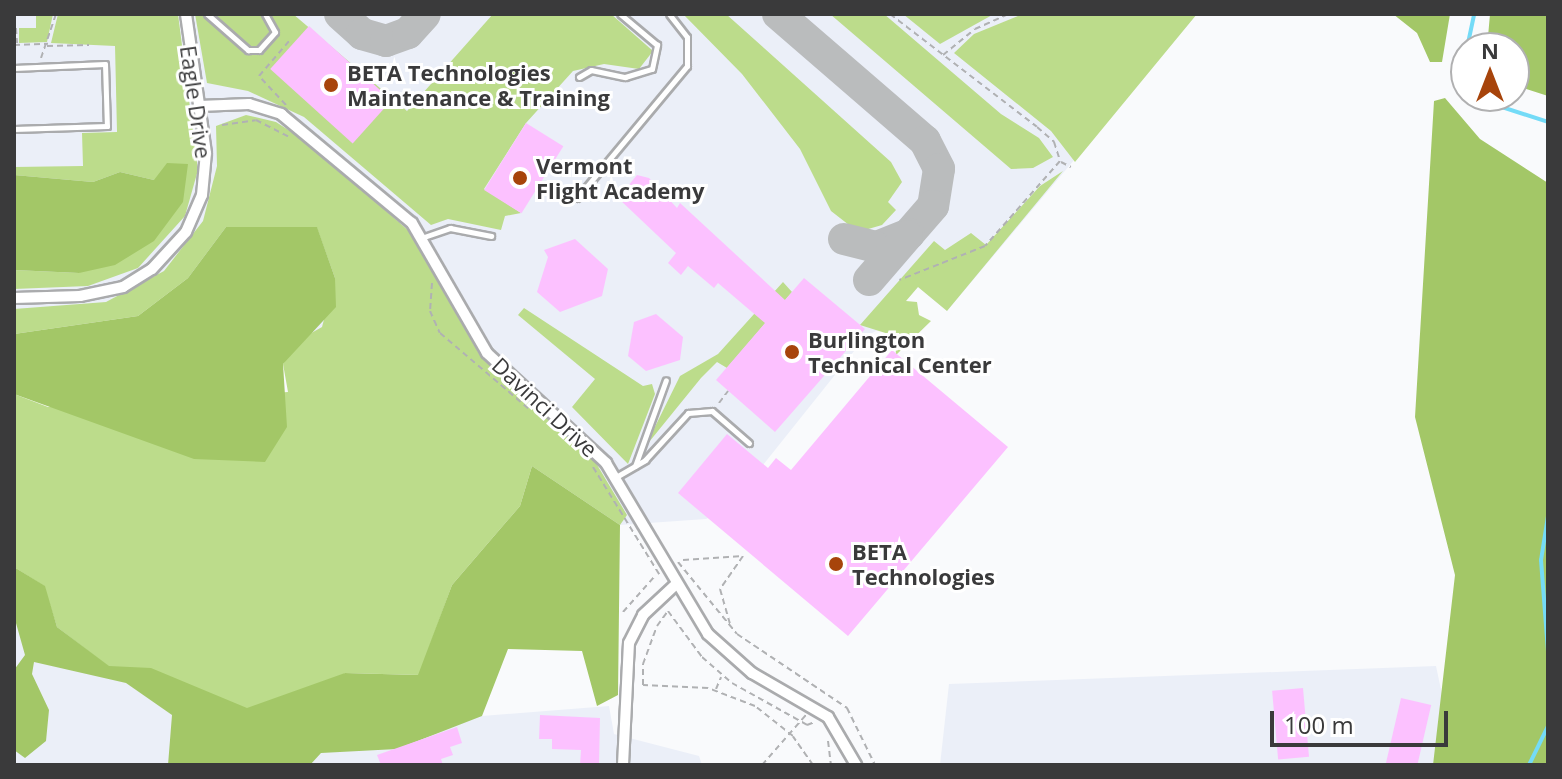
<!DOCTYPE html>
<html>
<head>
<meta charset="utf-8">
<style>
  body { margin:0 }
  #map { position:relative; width:1562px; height:779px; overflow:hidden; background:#f9fafc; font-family:"Open Sans",sans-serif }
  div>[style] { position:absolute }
  .built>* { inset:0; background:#ebeff8 }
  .green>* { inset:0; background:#bcdc8b }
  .forest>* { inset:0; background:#a3c767 }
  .stream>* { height:4px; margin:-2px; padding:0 2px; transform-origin:2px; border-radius:2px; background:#74dbf7 }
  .taxiway>* { height:32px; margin:-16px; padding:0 16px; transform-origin:16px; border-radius:16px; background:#babcbd }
  .building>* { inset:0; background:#fcc1ff; transform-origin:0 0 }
  .path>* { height:2px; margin-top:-1px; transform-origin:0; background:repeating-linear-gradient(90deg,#b0b1b3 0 6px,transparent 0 10px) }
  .roads { filter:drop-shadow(2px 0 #aaabad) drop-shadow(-2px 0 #aaabad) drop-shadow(0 2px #aaabad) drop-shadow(0 -2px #aaabad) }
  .service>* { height:5px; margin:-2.5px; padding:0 2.5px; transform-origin:2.5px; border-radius:2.5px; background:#fff }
  .minor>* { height:10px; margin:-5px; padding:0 5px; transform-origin:5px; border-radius:5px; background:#fff }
  .dots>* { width:22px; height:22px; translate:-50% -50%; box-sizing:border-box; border:4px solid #fff; border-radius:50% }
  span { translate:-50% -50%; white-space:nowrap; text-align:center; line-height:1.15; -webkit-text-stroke:6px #fff; paint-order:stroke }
  .poi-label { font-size:22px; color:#3a3a3b; font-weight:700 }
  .left { translate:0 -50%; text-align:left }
  .street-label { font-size:22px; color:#3a3a3b }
  .frame { position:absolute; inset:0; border:16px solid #3a3a3b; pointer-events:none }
  .north { position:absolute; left:1450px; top:32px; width:80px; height:80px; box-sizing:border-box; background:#fff; border:2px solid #b0b0b1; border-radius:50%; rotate:0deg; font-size:22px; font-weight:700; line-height:32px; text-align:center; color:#3a3a3b }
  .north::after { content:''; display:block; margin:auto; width:28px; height:36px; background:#a7440b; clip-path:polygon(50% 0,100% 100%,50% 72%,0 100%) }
  .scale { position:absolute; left:1270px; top:711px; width:178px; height:36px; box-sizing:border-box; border:4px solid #3a3a3b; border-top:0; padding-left:10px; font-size:24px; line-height:28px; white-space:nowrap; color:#3a3a3b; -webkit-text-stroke:6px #fff; paint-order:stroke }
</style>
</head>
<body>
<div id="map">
  <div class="built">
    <div style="clip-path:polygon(14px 14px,1197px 14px,947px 311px,918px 287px,882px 328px,866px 336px,727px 510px,706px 519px,620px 525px,532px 466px,188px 278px,14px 334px)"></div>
    <div style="clip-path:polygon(14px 609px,482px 716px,609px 706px,614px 734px,699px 756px,702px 765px,14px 765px)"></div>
    <div style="clip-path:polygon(1436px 666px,1457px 765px,940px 765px,949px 684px)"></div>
  </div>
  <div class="green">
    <div style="clip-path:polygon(36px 14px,53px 14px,47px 42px,19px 43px,19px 28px,36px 28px)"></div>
    <div style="clip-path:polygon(58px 14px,178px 14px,198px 170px,185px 216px,138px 268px,88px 286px,14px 289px,14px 270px,79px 273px,154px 180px,120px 172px,93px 182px,14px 175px,14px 167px,83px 166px,82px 133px,117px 132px,115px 46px,51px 43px)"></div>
    <div style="clip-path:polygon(195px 14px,293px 14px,407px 111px,493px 14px,611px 14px,653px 51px,639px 69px,604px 64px,573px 71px,526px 123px,484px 189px,521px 213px,505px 216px,501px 230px,448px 219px,431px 225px,304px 117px,248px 91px,207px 83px)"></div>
    <div style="clip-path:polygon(683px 14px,726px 14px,891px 162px,902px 182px,888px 202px,896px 210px,882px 225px,858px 232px,831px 211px,800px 149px,742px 74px)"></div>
    <div style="clip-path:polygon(830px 14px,884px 14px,1001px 114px,1039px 138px,1053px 157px,1033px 168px,1011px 169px)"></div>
    <div style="clip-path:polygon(903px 14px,994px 14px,940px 44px)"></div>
    <div style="clip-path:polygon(1023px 14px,1197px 14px,1075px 162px,1051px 131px,954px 53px,974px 34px)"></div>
    <div style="clip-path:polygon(246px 115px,276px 122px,313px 146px,410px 232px,481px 357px,593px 458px,627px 515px,620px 525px,532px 466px,520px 506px,452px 585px,419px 675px,345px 673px,245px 765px,151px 669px,109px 667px,57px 627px,44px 586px,14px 567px,14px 394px,48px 407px,288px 392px,283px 364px,299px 340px,322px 327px,335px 278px,317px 228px,226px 227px,188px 278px,138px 316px,14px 334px,14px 309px,106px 302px,164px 271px,203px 221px,217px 166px,216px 126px)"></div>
    <div style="clip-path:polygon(1063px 171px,947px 311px,918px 287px,906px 301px,917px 302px,919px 315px,931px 321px,896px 355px,895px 336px,860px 325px,934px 241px,945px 250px,971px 233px,986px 245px,1040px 186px)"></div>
    <div style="clip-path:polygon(783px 282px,792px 292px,727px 368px,717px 362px,701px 378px,645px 447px,680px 376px,718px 354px)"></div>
    <div style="clip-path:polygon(524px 308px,643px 386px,652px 384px,655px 394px,628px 464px,572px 407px,595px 379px,518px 315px)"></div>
  </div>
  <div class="forest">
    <div style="clip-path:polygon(1393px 14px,1450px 14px,1442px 62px,1430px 62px,1417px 33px)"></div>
    <div style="clip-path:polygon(1490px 14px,1548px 14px,1548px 96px,1514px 85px,1514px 48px,1487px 48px)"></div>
    <div style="clip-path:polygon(1445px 98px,1480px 139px,1548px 183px,1548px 765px,1433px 765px,1455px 575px,1415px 417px,1434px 101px)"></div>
    <div style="clip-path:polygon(167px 163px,188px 164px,183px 202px,154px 241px,115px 265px,79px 273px,14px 270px,14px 175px,93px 182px,120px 172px,154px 180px)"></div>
    <div style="clip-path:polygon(226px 227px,317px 227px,335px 278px,336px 307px,283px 364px,287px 427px,265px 462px,194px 459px,14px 394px,14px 334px,138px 316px,188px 278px)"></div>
    <div style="clip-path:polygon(532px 466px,620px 525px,618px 695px,597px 706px,582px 651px,508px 649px,482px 716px,397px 749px,321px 753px,310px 765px,168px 765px,172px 715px,126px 683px,34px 662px,32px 674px,49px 710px,46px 741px,25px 758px,14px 750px,14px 670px,25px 655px,14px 616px,14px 567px,45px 586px,57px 627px,109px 666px,151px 668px,247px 708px,345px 673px,418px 675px,452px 585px,520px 506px)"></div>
  </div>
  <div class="stream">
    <div style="left:1467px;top:48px;width:35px;rotate:-78deg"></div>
    <div style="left:1466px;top:55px;width:40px;rotate:90deg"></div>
    <div style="left:1468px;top:96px;width:84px;rotate:18deg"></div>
    <div style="left:1548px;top:516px;width:45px;rotate:99deg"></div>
    <div style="left:1541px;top:560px;width:91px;rotate:85.6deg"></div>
    <div style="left:1529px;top:765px;width:43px;rotate:-64deg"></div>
  </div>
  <div class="taxiway">
    <div style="left:340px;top:14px;width:30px;rotate:42deg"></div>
    <div style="left:362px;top:34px;width:25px;rotate:16deg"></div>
    <div style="left:386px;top:41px;width:23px;rotate:-20deg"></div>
    <div style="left:408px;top:33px;width:25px;rotate:-48deg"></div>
    <div style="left:778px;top:14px;width:194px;rotate:40.8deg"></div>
    <div style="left:925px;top:141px;width:31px;rotate:63deg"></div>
    <div style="left:939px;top:169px;width:37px;rotate:99deg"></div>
    <div style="left:933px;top:206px;width:37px;rotate:131deg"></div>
    <div style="left:909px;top:234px;width:35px;rotate:158deg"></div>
    <div style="left:876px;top:247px;width:33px;rotate:-166deg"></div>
    <div style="left:869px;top:280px;width:58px;rotate:-49.2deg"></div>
  </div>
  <div class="building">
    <div style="left:309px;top:26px;width:111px;height:58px;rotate:42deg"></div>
    <div style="left:526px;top:123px;width:44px;height:79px;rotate:32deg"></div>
    <div style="clip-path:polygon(637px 175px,649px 178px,677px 208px,680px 203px,785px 300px,804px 278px,865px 329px,775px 432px,716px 380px,765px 323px,718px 283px,714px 288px,688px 266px,681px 275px,668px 263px,676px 253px,618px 198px)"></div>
    <div style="clip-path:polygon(575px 239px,608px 269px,602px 296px,560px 312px,537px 292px,548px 257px,544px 250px)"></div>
    <div style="clip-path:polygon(656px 314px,683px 337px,680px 360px,646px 371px,628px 356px,634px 322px)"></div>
    <div style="clip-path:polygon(892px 350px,1008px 447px,848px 636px,678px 493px,727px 434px,768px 468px,776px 458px,791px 470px)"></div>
    <div style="left:1303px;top:688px;width:69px;height:31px;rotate:85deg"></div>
    <div style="left:1401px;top:698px;width:31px;height:69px;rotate:13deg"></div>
    <div style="clip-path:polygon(540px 715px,600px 718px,599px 765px,580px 765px,581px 750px,552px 749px,552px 739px,539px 739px)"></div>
    <div style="clip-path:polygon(457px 727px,462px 743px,450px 747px,453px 755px,441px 759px,443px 765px,381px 765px,377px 755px)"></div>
  </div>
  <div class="path">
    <div style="left:890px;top:14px;width:185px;rotate:37.5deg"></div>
    <div style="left:1037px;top:127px;width:23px;rotate:41deg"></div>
    <div style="left:1054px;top:142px;width:20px;rotate:72deg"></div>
    <div style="left:1060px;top:161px;width:113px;rotate:131.4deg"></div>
    <div style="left:985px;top:246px;width:92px;rotate:158.4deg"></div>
    <div style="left:16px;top:28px;width:15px;rotate:86deg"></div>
    <div style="left:14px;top:45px;width:34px;rotate:-2deg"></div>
    <div style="left:47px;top:46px;width:42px;rotate:-1.4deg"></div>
    <div style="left:943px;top:55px;width:41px;rotate:-39.1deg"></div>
    <div style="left:975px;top:29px;width:37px;rotate:-24deg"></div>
    <div style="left:41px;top:58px;width:46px;rotate:-71.2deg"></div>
    <div style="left:286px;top:105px;width:40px;rotate:-133deg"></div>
    <div style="left:259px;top:76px;width:48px;rotate:-49.3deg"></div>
    <div style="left:222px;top:125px;width:34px;rotate:-8deg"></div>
    <div style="left:256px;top:120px;width:36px;rotate:27deg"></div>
    <div style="left:1061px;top:162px;width:11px;rotate:27deg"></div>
    <div style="left:432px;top:283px;width:28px;rotate:94deg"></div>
    <div style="left:430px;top:311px;width:24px;rotate:66deg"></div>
    <div style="left:440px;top:333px;width:117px;rotate:40.5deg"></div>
    <div style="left:719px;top:403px;width:15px;rotate:-53deg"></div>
    <div style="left:593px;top:467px;width:126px;rotate:58.3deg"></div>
    <div style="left:683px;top:560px;width:60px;rotate:-3.8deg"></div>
    <div style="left:743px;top:556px;width:40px;rotate:124.9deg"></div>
    <div style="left:720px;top:589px;width:40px;rotate:74deg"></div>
    <div style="left:678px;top:562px;width:93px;rotate:50.7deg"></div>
    <div style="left:737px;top:634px;width:133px;rotate:33.9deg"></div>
    <div style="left:847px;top:708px;width:64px;rotate:63.8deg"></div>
    <div style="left:623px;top:612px;width:47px;rotate:-48.5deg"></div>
    <div style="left:716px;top:689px;width:13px;rotate:-67deg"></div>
    <div style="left:828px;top:741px;width:24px;rotate:83deg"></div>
    <div style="left:762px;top:765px;width:67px;rotate:-48.7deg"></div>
    <div style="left:813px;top:765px;width:35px;rotate:-125deg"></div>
    <div style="left:793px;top:736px;width:48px;rotate:-141.7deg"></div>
    <div style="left:755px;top:706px;width:50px;rotate:-159deg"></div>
    <div style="left:708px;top:688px;width:65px;rotate:-177.4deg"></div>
    <div style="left:643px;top:685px;width:21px;rotate:-90deg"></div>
    <div style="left:643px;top:664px;width:40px;rotate:-69.8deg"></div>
    <div style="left:657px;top:626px;width:19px;rotate:-54deg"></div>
    <div style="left:668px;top:611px;width:57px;rotate:53.5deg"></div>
    <div style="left:702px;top:657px;width:40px;rotate:41deg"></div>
    <div style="left:732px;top:683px;width:86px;rotate:29.2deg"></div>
    <div style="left:807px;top:725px;width:9px;rotate:-21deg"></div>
  </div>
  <div class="roads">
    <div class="service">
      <div style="left:207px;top:14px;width:55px;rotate:41.3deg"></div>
      <div style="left:248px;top:50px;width:11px"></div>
      <div style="left:259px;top:50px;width:24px;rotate:-48deg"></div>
      <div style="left:275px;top:32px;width:21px;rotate:-119deg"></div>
      <div style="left:14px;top:68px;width:91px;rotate:-2.5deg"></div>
      <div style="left:105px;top:64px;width:62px;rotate:88.2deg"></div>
      <div style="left:107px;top:126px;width:93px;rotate:178.2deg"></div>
      <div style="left:579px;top:77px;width:14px;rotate:-30deg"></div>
      <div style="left:591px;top:70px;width:35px;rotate:12deg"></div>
      <div style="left:625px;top:77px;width:28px;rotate:-17deg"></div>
      <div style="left:652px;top:69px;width:25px;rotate:-78deg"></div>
      <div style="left:657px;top:45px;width:48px;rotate:-140deg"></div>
      <div style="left:577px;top:198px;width:172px;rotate:-50.2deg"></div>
      <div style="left:687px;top:66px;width:29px;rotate:-90deg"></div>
      <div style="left:687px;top:37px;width:29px;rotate:-128deg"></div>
      <div style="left:424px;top:237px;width:28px;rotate:-19deg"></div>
      <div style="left:450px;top:228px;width:42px;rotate:11deg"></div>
      <div style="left:635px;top:466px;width:91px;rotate:-70.2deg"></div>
      <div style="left:616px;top:477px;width:34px;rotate:-30deg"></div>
      <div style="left:645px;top:460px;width:64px;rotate:-47.5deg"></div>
      <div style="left:688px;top:413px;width:24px;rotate:-5deg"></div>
      <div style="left:712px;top:411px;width:49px;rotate:40.9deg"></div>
    </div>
    <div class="minor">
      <div style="left:199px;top:106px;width:50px;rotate:-2.3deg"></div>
      <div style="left:249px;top:104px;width:34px;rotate:17deg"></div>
      <div style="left:281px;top:114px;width:170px;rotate:39.8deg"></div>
      <div style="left:412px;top:223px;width:150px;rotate:60deg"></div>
      <div style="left:487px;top:353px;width:162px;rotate:42.7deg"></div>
      <div style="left:606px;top:463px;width:199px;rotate:59.2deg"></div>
      <div style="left:708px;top:634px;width:59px;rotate:41.6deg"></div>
      <div style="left:752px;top:673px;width:88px;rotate:30.1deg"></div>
      <div style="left:828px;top:717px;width:56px;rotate:59.7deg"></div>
      <div style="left:14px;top:298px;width:66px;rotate:-1.7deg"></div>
      <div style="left:80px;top:296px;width:44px;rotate:-11.8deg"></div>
      <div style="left:123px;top:287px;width:34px;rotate:-32deg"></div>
      <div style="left:152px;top:269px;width:50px;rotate:-47.4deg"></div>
      <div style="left:186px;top:232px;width:40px;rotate:-66.6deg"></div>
      <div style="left:202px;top:195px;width:42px;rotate:-84.6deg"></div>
      <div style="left:206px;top:153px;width:140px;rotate:-98.2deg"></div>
      <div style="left:623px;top:765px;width:122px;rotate:-87.2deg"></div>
      <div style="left:629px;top:643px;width:31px;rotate:-63deg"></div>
      <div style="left:643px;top:615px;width:42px;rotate:-43.1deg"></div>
    </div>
  </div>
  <div class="dots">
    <div style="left:331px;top:85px;background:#a7440b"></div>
    <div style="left:520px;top:178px;background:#a7440b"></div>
    <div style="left:792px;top:352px;background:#a7440b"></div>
    <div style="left:836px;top:564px;background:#a7440b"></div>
  </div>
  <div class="poi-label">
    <span class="left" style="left:347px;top:85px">BETA Technologies<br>Maintenance &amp; Training</span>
    <span class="left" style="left:536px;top:178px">Vermont<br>Flight Academy</span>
    <span class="left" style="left:808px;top:352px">Burlington<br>Technical Center</span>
    <span class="left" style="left:852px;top:564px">BETA<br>Technologies</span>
  </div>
  <div class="street-label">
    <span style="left:196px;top:102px;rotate:82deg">Eagle Drive</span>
    <span style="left:545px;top:407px;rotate:43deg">Davinci Drive</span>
  </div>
  <div class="frame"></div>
  <div class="north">N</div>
  <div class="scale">100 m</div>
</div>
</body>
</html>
